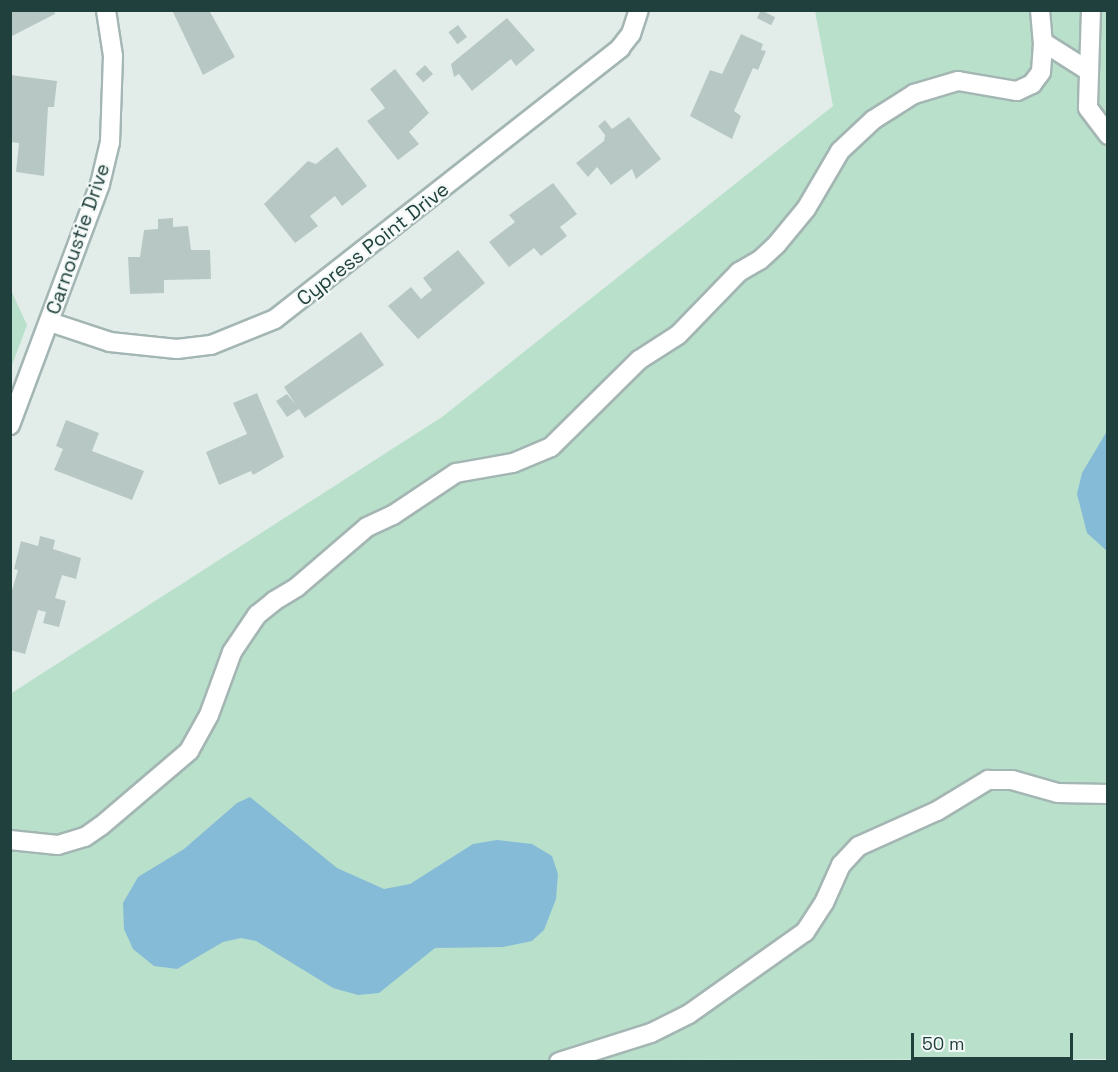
<!DOCTYPE html>
<html>
<head>
<meta charset="utf-8">
<style>
  body { margin:0 }
  #map { position:relative; width:1118px; height:1072px; overflow:hidden; background:#e2edea; font-family:"Space Grotesk",sans-serif }
  div>[style] { position:absolute }
  .green>* { inset:0; background:#b9e0cb }
  .water>* { inset:0; background:#85bbd7 }
  .building>* { inset:0; background:#b7c8c4; transform-origin:0 0 }
  .roads { filter:drop-shadow(2px 0 #a4b6b3) drop-shadow(-2px 0 #a4b6b3) drop-shadow(0 2px #a4b6b3) drop-shadow(0 -2px #a4b6b3) }
  .minor>* { height:18px; margin:-9px; padding:0 9px; transform-origin:9px; border-radius:9px; background:#fff }
  span { translate:-50% -50%; white-space:nowrap; text-align:center; line-height:1.15; -webkit-text-stroke:4.5px #f3f9f7; paint-order:stroke }
  .street-label { font-size:20px; color:#20403d }
  .frame { position:absolute; inset:0; border:12px solid #20403d; pointer-events:none }
  .scale { position:absolute; left:911px; top:1033px; width:162px; height:27px; box-sizing:border-box; border:3px solid #20403d; border-top:0; padding-left:8px; font-size:18px; line-height:21px; white-space:nowrap; color:#20403d; -webkit-text-stroke:4px #f3f9f7; paint-order:stroke }
</style>
</head>
<body>
<div id="map">
  <div class="green">
    <div style="clip-path:polygon(815px 11px,1107px 11px,1107px 1059px,11px 1061px,10px 694px,442px 417px,833px 106px)"></div>
    <div style="clip-path:polygon(10px 288px,27px 325px,11px 368px,10px 368px)"></div>
  </div>
  <div class="water">
    <div style="clip-path:polygon(1107px 431px,1108px 551px,1107px 551px,1087px 533px,1077px 494px,1082px 473px)"></div>
    <div style="clip-path:polygon(250px 797px,337px 868px,384px 889px,410px 884px,473px 844px,497px 840px,532px 844px,552px 856px,558px 874px,556px 899px,544px 930px,532px 941px,503px 947px,435px 948px,379px 993px,358px 995px,333px 988px,256px 941px,241px 938px,223px 942px,177px 969px,154px 966px,133px 949px,124px 929px,123px 903px,138px 877px,184px 849px,237px 803px)"></div>
  </div>
  <div class="building">
    <div style="clip-path:polygon(10px 10px,54px 10px,55px 14px,10px 37px)"></div>
    <div style="clip-path:polygon(172px 10px,209px 10px,235px 57px,203px 75px)"></div>
    <div style="left:761px;top:10px;width:16px;height:9px;rotate:27deg"></div>
    <div style="clip-path:polygon(507px 18px,535px 50px,516px 66px,511px 59px,472px 91px,459px 74px,454px 77px,451px 64px)"></div>
    <div style="left:458px;top:25px;width:15px;height:12px;rotate:53deg"></div>
    <div style="clip-path:polygon(741px 34px,763px 44px,761px 50px,766px 51px,758px 70px,753px 68px,734px 111px,741px 116px,732px 139px,690px 116px,710px 70px,722px 74px)"></div>
    <div style="left:425px;top:65px;width:12px;height:13px;rotate:48deg"></div>
    <div style="clip-path:polygon(395px 69px,429px 113px,409px 132px,419px 144px,398px 160px,367px 121px,385px 108px,370px 89px)"></div>
    <div style="clip-path:polygon(10px 75px,57px 81px,54px 107px,48px 107px,44px 176px,16px 172px,19px 143px,10px 142px)"></div>
    <div style="clip-path:polygon(629px 117px,661px 159px,636px 179px,632px 169px,611px 185px,597px 167px,588px 177px,576px 163px,604px 141px,605px 135px,598px 126px,605px 120px,612px 129px)"></div>
    <div style="clip-path:polygon(337px 147px,367px 186px,342px 206px,335px 196px,310px 216px,318px 226px,295px 243px,264px 204px,308px 161px,316px 164px)"></div>
    <div style="clip-path:polygon(553px 183px,577px 214px,560px 227px,567px 236px,541px 256px,534px 248px,509px 267px,489px 242px,515px 222px,509px 215px)"></div>
    <div style="clip-path:polygon(173px 218px,173px 227px,188px 226px,191px 250px,210px 250px,211px 279px,164px 280px,164px 293px,130px 294px,128px 257px,140px 257px,144px 230px,158px 229px,158px 219px)"></div>
    <div style="clip-path:polygon(458px 250px,485px 283px,418px 339px,388px 306px,411px 287px,421px 299px,432px 290px,423px 278px)"></div>
    <div style="clip-path:polygon(361px 332px,384px 365px,305px 418px,299px 409px,287px 417px,276px 401px,287px 394px,296px 405px,284px 387px)"></div>
    <div style="clip-path:polygon(257px 393px,284px 457px,253px 475px,251px 471px,219px 485px,206px 452px,247px 434px,233px 403px)"></div>
    <div style="clip-path:polygon(66px 420px,99px 433px,92px 451px,144px 471px,132px 500px,54px 470px,63px 449px,56px 446px)"></div>
    <div style="clip-path:polygon(40px 536px,55px 540px,53px 549px,81px 558px,76px 579px,62px 575px,55px 598px,66px 601px,59px 627px,43px 623px,46px 612px,38px 610px,25px 654px,10px 650px,10px 597px,18px 570px,14px 569px,21px 541px,38px 546px)"></div>
  </div>
  <div class="roads">
    <div class="minor">
      <div style="left:1040px;top:10px;width:32px;rotate:85deg"></div>
      <div style="left:1043px;top:42px;width:52px;rotate:32.5deg"></div>
      <div style="left:1091px;top:10px;width:98px;rotate:91.8deg"></div>
      <div style="left:1088px;top:108px;width:34px;rotate:53deg"></div>
      <div style="left:50px;top:322px;width:63px;rotate:18.4deg"></div>
      <div style="left:110px;top:342px;width:67px;rotate:6deg"></div>
      <div style="left:177px;top:349px;width:34px;rotate:-7deg"></div>
      <div style="left:211px;top:345px;width:69px;rotate:-22.1deg"></div>
      <div style="left:275px;top:319px;width:439px;rotate:-38.1deg"></div>
      <div style="left:620px;top:48px;width:18px;rotate:-52deg"></div>
      <div style="left:631px;top:34px;width:25px;rotate:-72deg"></div>
      <div style="left:10px;top:425px;width:257px;rotate:-69.5deg"></div>
      <div style="left:100px;top:184px;width:43px;rotate:-76.6deg"></div>
      <div style="left:110px;top:142px;width:86px;rotate:-88deg"></div>
      <div style="left:113px;top:56px;width:47px;rotate:-98.7deg"></div>
      <div style="left:10px;top:840px;width:48px;rotate:5.9deg"></div>
      <div style="left:58px;top:845px;width:28px;rotate:-17deg"></div>
      <div style="left:85px;top:837px;width:19px;rotate:-35deg"></div>
      <div style="left:101px;top:826px;width:116px;rotate:-40.4deg"></div>
      <div style="left:189px;top:751px;width:41px;rotate:-60.9deg"></div>
      <div style="left:209px;top:715px;width:67px;rotate:-69.9deg"></div>
      <div style="left:232px;top:652px;width:45px;rotate:-56deg"></div>
      <div style="left:257px;top:615px;width:22px;rotate:-39deg"></div>
      <div style="left:274px;top:601px;width:27px;rotate:-31deg"></div>
      <div style="left:297px;top:587px;width:92px;rotate:-40.6deg"></div>
      <div style="left:367px;top:527px;width:29px;rotate:-25deg"></div>
      <div style="left:393px;top:515px;width:76px;rotate:-33.7deg"></div>
      <div style="left:456px;top:473px;width:58px;rotate:-10deg"></div>
      <div style="left:513px;top:463px;width:41px;rotate:-22.8deg"></div>
      <div style="left:551px;top:447px;width:124px;rotate:-44.7deg"></div>
      <div style="left:639px;top:360px;width:46px;rotate:-32.7deg"></div>
      <div style="left:678px;top:335px;width:88px;rotate:-45.9deg"></div>
      <div style="left:739px;top:272px;width:24px;rotate:-30deg"></div>
      <div style="left:760px;top:260px;width:23px;rotate:-43deg"></div>
      <div style="left:777px;top:244px;width:45px;rotate:-50.4deg"></div>
      <div style="left:806px;top:209px;width:67px;rotate:-59.6deg"></div>
      <div style="left:840px;top:151px;width:45px;rotate:-43.2deg"></div>
      <div style="left:873px;top:120px;width:49px;rotate:-32.4deg"></div>
      <div style="left:914px;top:94px;width:46px;rotate:-16.5deg"></div>
      <div style="left:958px;top:81px;width:60px;rotate:9.6deg"></div>
      <div style="left:1017px;top:91px;width:17px;rotate:-25deg"></div>
      <div style="left:1032px;top:84px;width:15px;rotate:-53deg"></div>
      <div style="left:1041px;top:72px;width:30px;rotate:-86deg"></div>
      <div style="left:559px;top:1062px;width:96px;rotate:-17.5deg"></div>
      <div style="left:651px;top:1033px;width:42px;rotate:-26.6deg"></div>
      <div style="left:689px;top:1014px;width:142px;rotate:-35.3deg"></div>
      <div style="left:805px;top:932px;width:35px;rotate:-57deg"></div>
      <div style="left:824px;top:903px;width:42px;rotate:-65.9deg"></div>
      <div style="left:841px;top:865px;width:26px;rotate:-47deg"></div>
      <div style="left:859px;top:846px;width:85px;rotate:-24.2deg"></div>
      <div style="left:937px;top:811px;width:60px;rotate:-31.3deg"></div>
      <div style="left:988px;top:780px;width:24px"></div>
      <div style="left:1012px;top:780px;width:48px;rotate:15.8deg"></div>
      <div style="left:1058px;top:793px;width:50px;rotate:1.1deg"></div>
    </div>
  </div>
  <div class="street-label">
    <span style="left:78px;top:239px;rotate:-71deg">Carnoustie Drive</span>
    <span style="left:373px;top:244px;rotate:-38deg">Cypress Point Drive</span>
  </div>
  <div class="frame"></div>
  <div class="scale">50 m</div>
</div>
</body>
</html>
